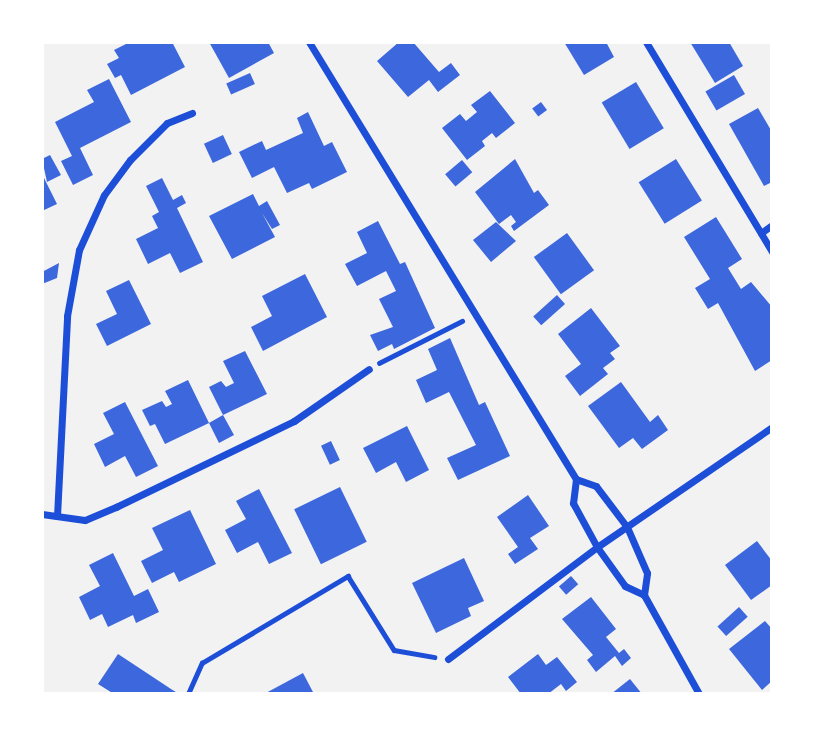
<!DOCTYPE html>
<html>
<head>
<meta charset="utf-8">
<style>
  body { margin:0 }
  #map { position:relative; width:814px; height:736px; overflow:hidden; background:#f2f2f2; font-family:"Source Sans 3",sans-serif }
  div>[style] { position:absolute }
  .building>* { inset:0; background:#3d67dc; transform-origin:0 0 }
  .path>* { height:4.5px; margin:-2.25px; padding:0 2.25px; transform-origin:2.25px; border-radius:2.25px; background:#1d4ed8 }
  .minor>* { height:7px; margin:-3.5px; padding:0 3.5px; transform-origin:3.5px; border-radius:3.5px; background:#1d4ed8 }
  span { translate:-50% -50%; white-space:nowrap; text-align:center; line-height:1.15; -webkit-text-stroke:7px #fff; paint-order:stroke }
  .frame { position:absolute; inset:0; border:44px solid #fff; pointer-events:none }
</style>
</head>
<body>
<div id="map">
  <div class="building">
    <div style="clip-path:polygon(130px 42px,172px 42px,185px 67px,131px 95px,121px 75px,115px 78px,107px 64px,119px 58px,114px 50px)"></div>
    <div style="clip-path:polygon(209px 42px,268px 42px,274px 53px,229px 78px)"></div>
    <div style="clip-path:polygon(399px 42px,413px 42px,439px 72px,451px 63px,460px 75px,438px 92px,429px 80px,408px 97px,377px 61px)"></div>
    <div style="clip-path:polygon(564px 42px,606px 42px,614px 57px,584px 75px)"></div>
    <div style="clip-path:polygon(690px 42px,729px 42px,743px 66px,715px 83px)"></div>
    <div style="left:250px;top:73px;width:12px;height:26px;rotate:66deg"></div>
    <div style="left:734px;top:75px;width:22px;height:33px;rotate:60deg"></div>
    <div style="clip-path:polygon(109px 79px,131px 122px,80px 148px,93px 175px,73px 185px,61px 161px,72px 156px,55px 122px,94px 102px,87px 90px)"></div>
    <div style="left:636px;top:82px;width:54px;height:40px;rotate:59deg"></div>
    <div style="clip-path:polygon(490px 91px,515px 123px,496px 138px,492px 133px,482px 141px,485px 146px,467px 160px,442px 128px,460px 114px,466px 121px,477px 112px,471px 105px)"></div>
    <div style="left:541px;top:102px;width:10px;height:11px;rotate:53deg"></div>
    <div style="clip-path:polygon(758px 108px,772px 132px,772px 182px,764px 186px,729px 124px)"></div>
    <div style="clip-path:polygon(308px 112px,324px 146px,332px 142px,347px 172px,312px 189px,309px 183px,287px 193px,274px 167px,252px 178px,239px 152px,262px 141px,266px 150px,303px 133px,297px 118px)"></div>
    <div style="left:223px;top:135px;width:21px;height:21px;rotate:65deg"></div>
    <div style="clip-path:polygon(50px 155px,61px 175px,47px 182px,42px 159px)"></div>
    <div style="clip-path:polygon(515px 159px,534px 193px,538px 190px,549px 205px,514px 231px,511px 226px,516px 222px,511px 215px,499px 224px,475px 192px)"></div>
    <div style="left:676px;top:159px;width:49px;height:44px;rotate:58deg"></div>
    <div style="left:462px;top:160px;width:16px;height:22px;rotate:50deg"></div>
    <div style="clip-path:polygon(42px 174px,57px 204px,42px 211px)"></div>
    <div style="clip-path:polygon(162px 178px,173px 200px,182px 195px,186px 203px,177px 208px,203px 262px,180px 273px,170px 253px,148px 264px,136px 239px,158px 228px,152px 216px,159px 212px,146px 186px)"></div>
    <div style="clip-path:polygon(253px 194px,259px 206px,267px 201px,280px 225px,272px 229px,262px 213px,275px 237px,232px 259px,209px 216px)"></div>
    <div style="clip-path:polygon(716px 217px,742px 259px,728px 268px,741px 289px,751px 282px,772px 307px,772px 360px,755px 371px,718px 303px,708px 309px,695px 288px,710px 279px,684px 237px)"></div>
    <div style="clip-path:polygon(378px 221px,400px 264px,405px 262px,435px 328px,394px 349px,392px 344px,378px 351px,370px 335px,393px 327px,379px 299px,396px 291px,386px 271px,357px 286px,345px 264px,367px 253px,357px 232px)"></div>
    <div style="clip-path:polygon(496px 222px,516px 241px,491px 262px,473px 240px)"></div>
    <div style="left:567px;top:233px;width:46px;height:41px;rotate:54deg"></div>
    <div style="clip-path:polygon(59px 263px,57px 278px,42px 284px,42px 272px)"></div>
    <div style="clip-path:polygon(305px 274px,327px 317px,263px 351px,251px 327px,272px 316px,262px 296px)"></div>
    <div style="clip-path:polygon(129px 280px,151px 324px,107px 346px,96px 324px,117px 314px,106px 291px)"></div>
    <div style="left:557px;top:295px;width:12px;height:32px;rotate:48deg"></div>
    <div style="clip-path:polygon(591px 308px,620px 346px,610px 353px,615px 359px,603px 368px,608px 374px,580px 396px,565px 376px,581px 364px,558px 334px)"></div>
    <div style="clip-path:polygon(450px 338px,479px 405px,485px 402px,510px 456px,458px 480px,447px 458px,476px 445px,449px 392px,426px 403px,416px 380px,437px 370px,428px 349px)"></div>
    <div style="clip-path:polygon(245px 351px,267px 394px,223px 415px,209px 387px,221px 381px,226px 387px,234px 383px,223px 361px)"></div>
    <div style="clip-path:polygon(188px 380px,209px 423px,223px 415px,234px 435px,219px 443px,209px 423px,165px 444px,155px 424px,150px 426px,142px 410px,162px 401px,166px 407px,172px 404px,165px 391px)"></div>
    <div style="clip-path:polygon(621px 382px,650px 422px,658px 415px,668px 430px,642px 449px,633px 438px,619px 448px,588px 406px)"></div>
    <div style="clip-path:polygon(125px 402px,158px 466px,136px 477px,125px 456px,105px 467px,94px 444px,114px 434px,103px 413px)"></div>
    <div style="clip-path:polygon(407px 426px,429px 470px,406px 482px,396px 462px,376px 473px,363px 448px)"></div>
    <div style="left:331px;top:441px;width:21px;height:11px;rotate:65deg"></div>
    <div style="left:340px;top:487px;width:61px;height:51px;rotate:64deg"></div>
    <div style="clip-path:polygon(259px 489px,292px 553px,269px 564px,258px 542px,237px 553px,225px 530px,246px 519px,236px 501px)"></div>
    <div style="clip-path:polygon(528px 495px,549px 526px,530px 538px,538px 549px,515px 564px,508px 554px,518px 547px,497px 517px)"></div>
    <div style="clip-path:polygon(190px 510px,216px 564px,179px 582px,174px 572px,152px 583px,141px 561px,163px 550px,152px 528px)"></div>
    <div style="clip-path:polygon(757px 541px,772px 561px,772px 585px,751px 600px,725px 565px)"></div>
    <div style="clip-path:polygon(113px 553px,134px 596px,148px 589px,159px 612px,136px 623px,133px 615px,108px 627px,102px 614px,90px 620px,79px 597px,100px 586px,89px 565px)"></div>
    <div style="clip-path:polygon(464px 558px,484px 601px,468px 608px,471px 616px,436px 633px,412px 583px)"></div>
    <div style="left:571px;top:576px;width:11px;height:16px;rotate:49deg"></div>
    <div style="clip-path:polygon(591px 597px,616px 629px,606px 637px,619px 653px,624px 649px,631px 658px,622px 666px,615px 656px,596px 672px,587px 660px,593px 655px,562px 619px)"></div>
    <div style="left:739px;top:607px;width:13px;height:29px;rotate:48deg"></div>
    <div style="clip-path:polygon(765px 621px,772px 629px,772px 681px,762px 690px,729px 649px)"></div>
    <div style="clip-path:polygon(118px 654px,171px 689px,179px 694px,114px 694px,98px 684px)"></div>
    <div style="clip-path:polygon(538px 654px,546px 665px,557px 657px,577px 682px,566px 691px,561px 684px,548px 694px,521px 694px,508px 677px)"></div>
    <div style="clip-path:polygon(303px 673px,314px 694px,264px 694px)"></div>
    <div style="clip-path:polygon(630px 679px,642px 694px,611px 694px)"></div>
  </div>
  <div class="path">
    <div style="left:379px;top:363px;width:93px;rotate:-26.8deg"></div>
    <div style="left:188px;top:694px;width:34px;rotate:-66deg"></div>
    <div style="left:202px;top:663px;width:170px;rotate:-30.8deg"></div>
    <div style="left:348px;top:576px;width:87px;rotate:58.1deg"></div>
    <div style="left:394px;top:650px;width:41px;rotate:9.9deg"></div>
  </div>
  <div class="minor">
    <div style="left:309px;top:42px;width:512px;rotate:58.58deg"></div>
    <div style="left:646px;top:42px;width:245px;rotate:59deg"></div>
    <div style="left:761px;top:233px;width:14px;rotate:-36deg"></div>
    <div style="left:42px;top:514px;width:43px;rotate:7.9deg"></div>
    <div style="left:85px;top:520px;width:34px;rotate:-23deg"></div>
    <div style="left:116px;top:507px;width:198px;rotate:-25.8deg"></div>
    <div style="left:294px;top:421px;width:91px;rotate:-34.7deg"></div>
    <div style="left:57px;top:516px;width:200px;rotate:-87.1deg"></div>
    <div style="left:67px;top:316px;width:67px;rotate:-79.7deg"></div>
    <div style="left:79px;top:250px;width:60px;rotate:-65.6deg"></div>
    <div style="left:104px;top:195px;width:44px;rotate:-53.4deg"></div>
    <div style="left:130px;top:160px;width:52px;rotate:-45deg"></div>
    <div style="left:167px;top:123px;width:27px;rotate:-22deg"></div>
    <div style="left:644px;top:595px;width:22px;rotate:-82deg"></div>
    <div style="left:647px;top:573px;width:50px;rotate:-113.5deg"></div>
    <div style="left:627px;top:527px;width:51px;rotate:-127.1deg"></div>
    <div style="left:596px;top:486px;width:21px;rotate:-161deg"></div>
    <div style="left:576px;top:479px;width:24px;rotate:97deg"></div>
    <div style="left:573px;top:503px;width:50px;rotate:61.4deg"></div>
    <div style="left:597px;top:547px;width:48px;rotate:54.3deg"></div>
    <div style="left:625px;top:586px;width:21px;rotate:25deg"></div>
    <div style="left:644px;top:595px;width:113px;rotate:60.9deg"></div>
    <div style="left:448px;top:659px;width:186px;rotate:-36.9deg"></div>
    <div style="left:597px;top:547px;width:212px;rotate:-34.4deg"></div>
  </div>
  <div class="frame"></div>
</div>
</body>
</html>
